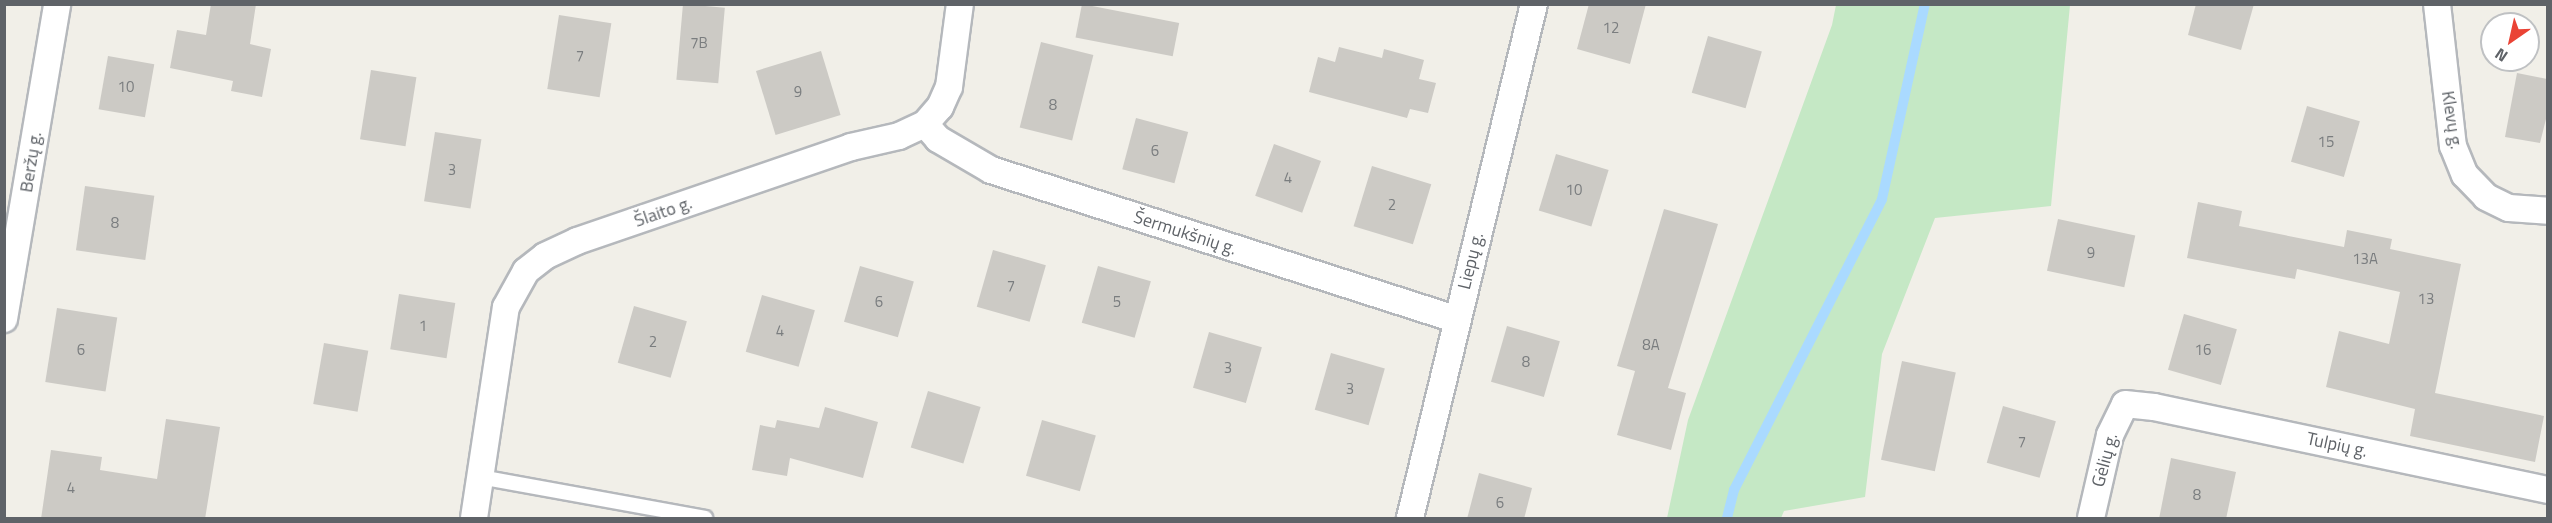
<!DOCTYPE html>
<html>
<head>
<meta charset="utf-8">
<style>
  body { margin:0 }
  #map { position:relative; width:2552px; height:523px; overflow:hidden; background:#f1efe8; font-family:"Titillium Web",sans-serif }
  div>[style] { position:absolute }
  .green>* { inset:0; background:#c5e8c5 }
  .stream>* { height:10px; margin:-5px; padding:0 5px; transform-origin:5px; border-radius:5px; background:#aadaff }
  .building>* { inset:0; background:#cccac5; transform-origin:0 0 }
  .roads { filter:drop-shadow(2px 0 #b5b8bc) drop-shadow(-2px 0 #b5b8bc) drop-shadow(0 2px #b5b8bc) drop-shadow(0 -2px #b5b8bc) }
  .service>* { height:14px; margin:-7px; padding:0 7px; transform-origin:7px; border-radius:7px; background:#fff }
  .minor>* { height:26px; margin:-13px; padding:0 13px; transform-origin:13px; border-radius:13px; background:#fff }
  span { translate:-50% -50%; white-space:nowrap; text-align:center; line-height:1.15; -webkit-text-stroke:4.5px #fff; paint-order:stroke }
  .number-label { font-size:15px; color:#7a7d7f }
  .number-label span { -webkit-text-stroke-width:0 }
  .street-label { font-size:18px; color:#5f6368 }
  .frame { position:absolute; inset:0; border:6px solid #5f6368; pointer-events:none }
  .north { position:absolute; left:2480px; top:12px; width:60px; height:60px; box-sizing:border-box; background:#fff; border:2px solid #bfc1c3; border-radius:50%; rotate:214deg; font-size:16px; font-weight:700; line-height:24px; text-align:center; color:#5f6368 }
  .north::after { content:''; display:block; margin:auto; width:21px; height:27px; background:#ea4335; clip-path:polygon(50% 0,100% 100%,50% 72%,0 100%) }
</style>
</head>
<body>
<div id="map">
  <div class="green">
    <div style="clip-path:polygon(1836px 5px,2070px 5px,2051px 206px,1935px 218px,1882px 354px,1865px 497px,1784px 511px,1781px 518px,1667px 518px,1688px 420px,1832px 25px)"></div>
  </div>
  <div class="stream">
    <div style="left:1727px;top:518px;width:29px;rotate:-76deg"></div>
    <div style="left:1734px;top:490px;width:326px;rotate:-63deg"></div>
    <div style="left:1882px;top:199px;width:200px;rotate:-77.6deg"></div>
  </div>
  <div class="building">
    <div style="clip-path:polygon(211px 4px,256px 4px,250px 44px,271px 49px,262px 97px,231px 91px,233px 81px,170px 68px,177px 30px,206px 35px)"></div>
    <div style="left:683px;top:4px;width:42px;height:76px;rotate:5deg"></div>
    <div style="left:1082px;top:4px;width:99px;height:34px;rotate:11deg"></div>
    <div style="clip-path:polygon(1589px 4px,1646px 4px,1630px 64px,1577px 49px)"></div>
    <div style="clip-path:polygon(2196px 4px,2254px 4px,2241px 50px,2188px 35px)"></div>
    <div style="left:559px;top:15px;width:53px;height:75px;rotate:9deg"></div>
    <div style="left:1708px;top:36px;width:56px;height:59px;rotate:16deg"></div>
    <div style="left:1041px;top:42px;width:54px;height:88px;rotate:14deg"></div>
    <div style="clip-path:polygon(1339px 47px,1382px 58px,1384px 49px,1424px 60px,1419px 79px,1436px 83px,1428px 113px,1410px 109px,1407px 118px,1309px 92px,1318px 57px,1335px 62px)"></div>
    <div style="left:821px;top:51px;width:67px;height:68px;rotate:73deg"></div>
    <div style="left:108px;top:56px;width:47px;height:54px;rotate:10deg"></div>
    <div style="left:371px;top:70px;width:46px;height:70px;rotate:9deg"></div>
    <div style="clip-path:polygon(2517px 73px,2547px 79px,2547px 115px,2540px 143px,2505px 137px)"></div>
    <div style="left:2307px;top:106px;width:55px;height:58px;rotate:16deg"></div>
    <div style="left:1136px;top:118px;width:54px;height:53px;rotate:15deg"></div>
    <div style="left:435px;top:132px;width:47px;height:70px;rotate:9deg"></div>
    <div style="left:1274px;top:144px;width:50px;height:55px;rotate:20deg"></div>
    <div style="left:1556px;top:154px;width:55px;height:59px;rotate:17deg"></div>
    <div style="left:1372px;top:166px;width:62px;height:63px;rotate:17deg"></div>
    <div style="left:85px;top:186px;width:70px;height:65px;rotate:8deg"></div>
    <div style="clip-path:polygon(2198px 202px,2242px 211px,2239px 226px,2344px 247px,2347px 230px,2392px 239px,2390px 249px,2461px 264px,2435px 393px,2544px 416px,2535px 462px,2410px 436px,2415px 409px,2326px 387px,2339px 331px,2389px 344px,2400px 292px,2297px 269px,2295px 279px,2187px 258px)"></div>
    <div style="clip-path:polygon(1664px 209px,1718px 224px,1668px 388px,1686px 393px,1671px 450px,1617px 435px,1635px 371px,1617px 366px)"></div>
    <div style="left:2058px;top:219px;width:79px;height:53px;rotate:12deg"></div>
    <div style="left:993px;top:250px;width:55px;height:59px;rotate:16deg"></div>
    <div style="left:860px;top:266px;width:56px;height:58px;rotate:16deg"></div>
    <div style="left:1098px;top:266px;width:55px;height:59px;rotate:16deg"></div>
    <div style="left:399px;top:294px;width:57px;height:56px;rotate:9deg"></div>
    <div style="left:762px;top:295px;width:55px;height:59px;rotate:16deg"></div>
    <div style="left:634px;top:306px;width:55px;height:59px;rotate:16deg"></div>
    <div style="left:57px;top:308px;width:61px;height:75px;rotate:9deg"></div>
    <div style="left:2184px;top:314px;width:55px;height:58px;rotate:16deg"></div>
    <div style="left:1507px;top:326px;width:55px;height:58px;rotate:16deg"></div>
    <div style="left:1209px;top:332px;width:55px;height:58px;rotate:16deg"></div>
    <div style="left:324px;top:343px;width:45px;height:62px;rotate:10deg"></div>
    <div style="left:1331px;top:353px;width:56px;height:59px;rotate:16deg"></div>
    <div style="left:1902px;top:361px;width:55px;height:101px;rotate:12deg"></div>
    <div style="left:928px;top:391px;width:55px;height:59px;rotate:17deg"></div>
    <div style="left:2003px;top:406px;width:55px;height:59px;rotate:16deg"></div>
    <div style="clip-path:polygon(825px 407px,878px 422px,863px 478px,790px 458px,787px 476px,752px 470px,760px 425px,775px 428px,777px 420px,819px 428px)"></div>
    <div style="clip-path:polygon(166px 419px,220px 427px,205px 519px,41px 519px,51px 450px,102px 457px,100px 470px,157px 479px)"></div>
    <div style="left:1042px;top:420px;width:56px;height:58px;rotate:16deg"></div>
    <div style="clip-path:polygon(2171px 458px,2236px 472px,2226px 519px,2159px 519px)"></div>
    <div style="clip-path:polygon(1479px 473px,1532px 488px,1524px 519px,1467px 519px)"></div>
  </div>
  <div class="roads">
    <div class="service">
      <div style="left:480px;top:477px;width:229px;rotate:10.3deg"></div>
    </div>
    <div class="minor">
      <div style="left:2437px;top:4px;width:143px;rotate:83.6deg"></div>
      <div style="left:2453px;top:146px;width:31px;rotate:68deg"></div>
      <div style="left:2465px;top:175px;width:30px;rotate:46deg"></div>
      <div style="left:2486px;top:197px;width:25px;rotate:26deg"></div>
      <div style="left:2509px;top:208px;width:39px;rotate:4deg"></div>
      <div style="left:925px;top:124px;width:20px;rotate:49deg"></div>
      <div style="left:938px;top:139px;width:61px;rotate:30.3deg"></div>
      <div style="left:991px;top:170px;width:488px;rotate:17.8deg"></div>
      <div style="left:4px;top:319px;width:319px;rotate:-80.4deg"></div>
      <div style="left:474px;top:518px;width:213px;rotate:-81.4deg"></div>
      <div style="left:506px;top:307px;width:41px;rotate:-60.9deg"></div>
      <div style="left:526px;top:271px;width:24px;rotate:-38deg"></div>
      <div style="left:545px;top:256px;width:35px;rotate:-25deg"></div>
      <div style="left:577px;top:241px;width:290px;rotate:-18.9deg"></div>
      <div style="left:851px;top:147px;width:49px;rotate:-12.9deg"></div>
      <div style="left:899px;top:136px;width:29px;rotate:-25deg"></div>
      <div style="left:925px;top:124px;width:23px;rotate:-49deg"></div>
      <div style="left:940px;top:107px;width:22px;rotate:-66deg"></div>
      <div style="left:949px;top:87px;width:84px;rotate:-82.5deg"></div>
      <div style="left:1410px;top:518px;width:529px;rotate:-76.44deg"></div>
      <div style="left:2091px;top:518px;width:85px;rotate:-77.1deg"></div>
      <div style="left:2110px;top:435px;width:34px;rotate:-64deg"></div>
      <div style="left:2125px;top:404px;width:29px;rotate:6deg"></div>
      <div style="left:2154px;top:407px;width:403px;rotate:11.9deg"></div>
    </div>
  </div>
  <div class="number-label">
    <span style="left:1611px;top:28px">12</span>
    <span style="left:699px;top:43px">7B</span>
    <span style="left:580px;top:56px">7</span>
    <span style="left:126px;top:87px">10</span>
    <span style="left:798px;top:92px">9</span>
    <span style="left:1053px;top:105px">8</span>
    <span style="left:2326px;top:142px">15</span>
    <span style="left:1155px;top:151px">6</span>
    <span style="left:452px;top:170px">3</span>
    <span style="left:1288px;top:178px">4</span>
    <span style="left:1574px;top:190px">10</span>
    <span style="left:1392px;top:205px">2</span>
    <span style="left:115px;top:223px">8</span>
    <span style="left:2091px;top:253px">9</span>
    <span style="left:2365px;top:259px">13A</span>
    <span style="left:1011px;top:286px">7</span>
    <span style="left:2426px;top:299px">13</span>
    <span style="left:879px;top:302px">6</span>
    <span style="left:1117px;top:302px">5</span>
    <span style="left:423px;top:326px">1</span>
    <span style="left:780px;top:331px">4</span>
    <span style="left:653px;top:342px">2</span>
    <span style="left:1651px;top:345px">8A</span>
    <span style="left:81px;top:350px">6</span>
    <span style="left:2203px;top:350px">16</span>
    <span style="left:1526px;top:362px">8</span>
    <span style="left:1228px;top:368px">3</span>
    <span style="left:1350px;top:389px">3</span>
    <span style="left:2022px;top:442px">7</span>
    <span style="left:71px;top:488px">4</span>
    <span style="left:2197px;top:495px">8</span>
    <span style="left:1500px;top:503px">6</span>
  </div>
  <div class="street-label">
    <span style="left:2452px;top:120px;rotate:81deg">Klevų g.</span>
    <span style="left:31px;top:162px;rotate:-81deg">Beržų g.</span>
    <span style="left:663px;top:212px;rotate:-19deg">Šlaito g.</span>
    <span style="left:1185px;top:233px;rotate:18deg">Šermukšnių g.</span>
    <span style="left:1471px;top:261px;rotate:-76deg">Liepų g.</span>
    <span style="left:2337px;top:445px;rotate:12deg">Tulpių g.</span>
    <span style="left:2105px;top:460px;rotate:-75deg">Gėlių g.</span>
  </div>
  <div class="frame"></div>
  <div class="north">N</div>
</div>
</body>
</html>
